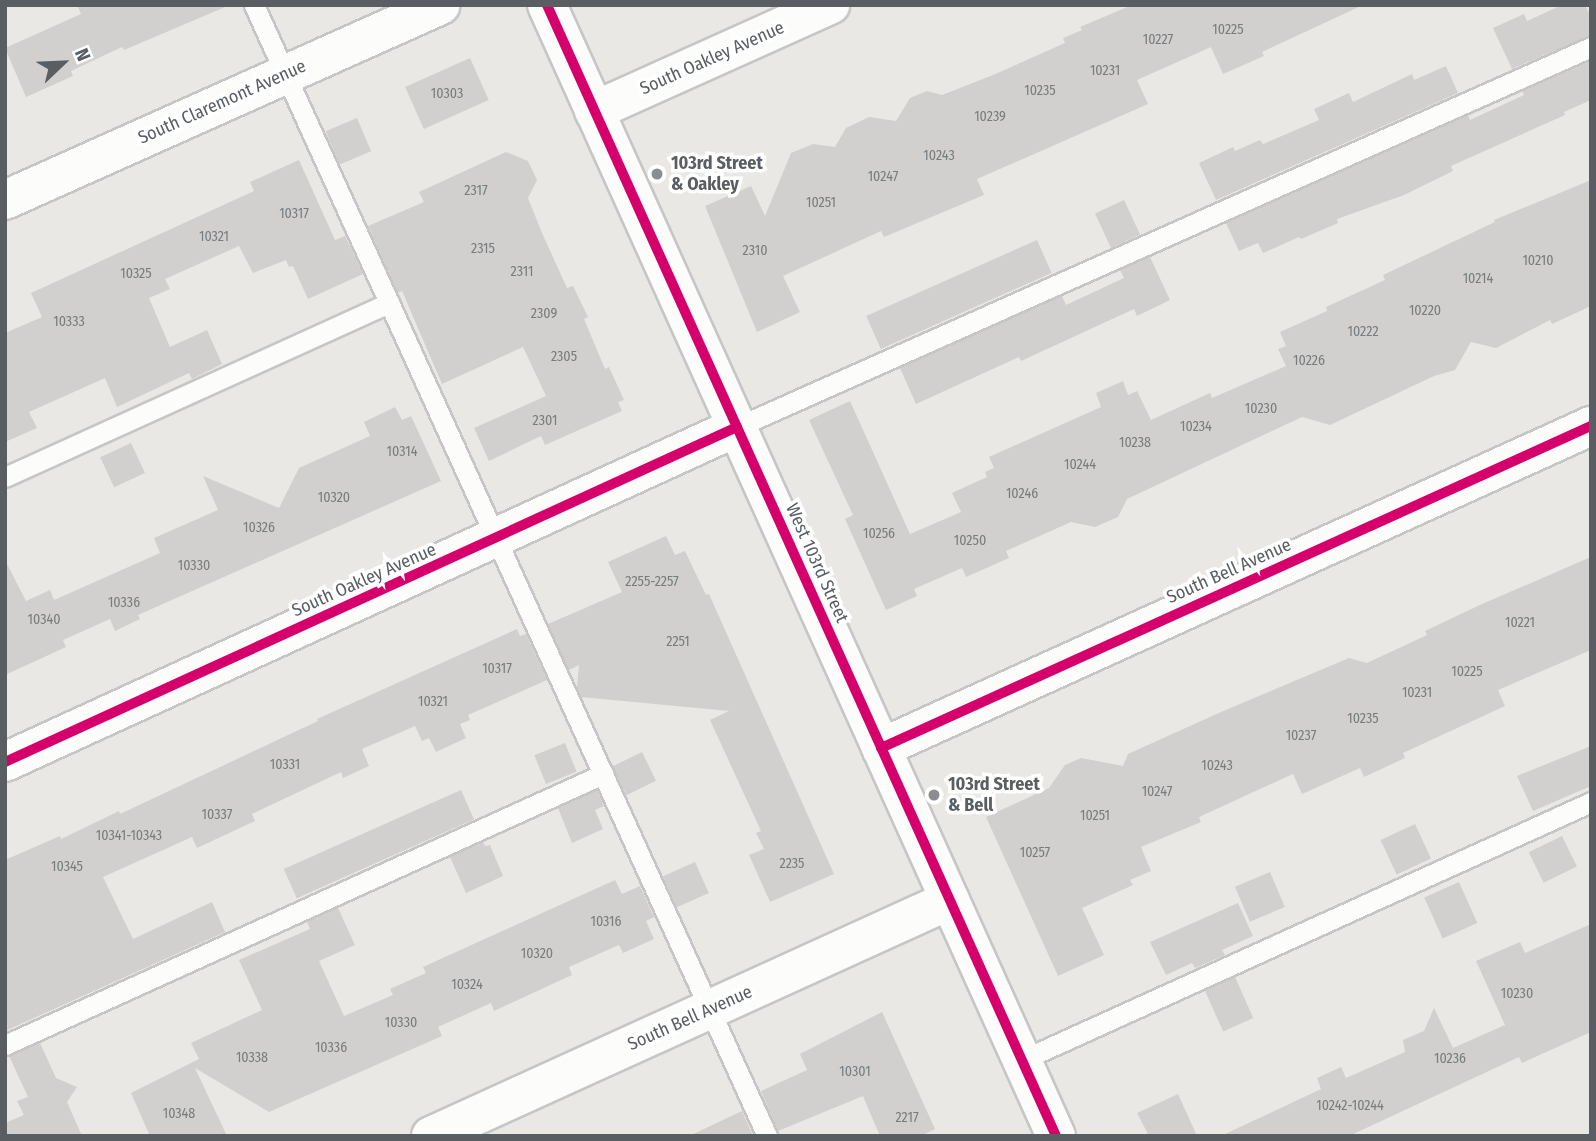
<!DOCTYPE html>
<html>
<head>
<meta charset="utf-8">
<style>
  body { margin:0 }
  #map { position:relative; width:1596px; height:1141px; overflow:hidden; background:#e9e8e4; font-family:"Fira Sans Condensed",sans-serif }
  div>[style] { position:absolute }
  .building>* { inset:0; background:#d1d0ce; transform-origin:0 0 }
  .roads { filter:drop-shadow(2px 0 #c6c6c6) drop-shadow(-2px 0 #c6c6c6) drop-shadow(0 2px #c6c6c6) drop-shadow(0 -2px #c6c6c6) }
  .service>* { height:19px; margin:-9.5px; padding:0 9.5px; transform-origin:9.5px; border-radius:9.5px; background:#fcfcfb }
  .minor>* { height:38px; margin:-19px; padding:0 19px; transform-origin:19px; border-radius:19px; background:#fcfcfb }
  .secondary>* { height:38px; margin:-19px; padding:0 19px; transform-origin:19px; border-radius:19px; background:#fcfcfb }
  .cycleway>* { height:10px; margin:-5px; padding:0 5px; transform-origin:5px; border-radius:5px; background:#d6006c }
  .dots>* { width:19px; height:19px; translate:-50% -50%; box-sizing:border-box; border:4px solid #fff; border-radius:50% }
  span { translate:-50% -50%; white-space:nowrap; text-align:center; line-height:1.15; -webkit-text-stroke:7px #fff; paint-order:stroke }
  .number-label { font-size:14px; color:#787c7e }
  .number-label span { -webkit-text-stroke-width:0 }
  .street-label { font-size:18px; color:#595e62 }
  .poi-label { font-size:18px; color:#595e62; font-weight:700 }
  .left { translate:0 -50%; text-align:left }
  .frame { position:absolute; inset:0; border:7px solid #595e62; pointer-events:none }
  .north { position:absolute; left:28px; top:28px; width:70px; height:70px; -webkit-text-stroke:5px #fff; paint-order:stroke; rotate:67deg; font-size:19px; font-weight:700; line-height:28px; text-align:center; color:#595e62 }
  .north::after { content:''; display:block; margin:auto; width:24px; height:32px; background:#595e62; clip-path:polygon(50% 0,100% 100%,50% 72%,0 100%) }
</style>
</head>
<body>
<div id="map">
  <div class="building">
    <div style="clip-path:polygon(77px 5px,230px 5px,124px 50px,122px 47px,71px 71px,73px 76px,26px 97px,5px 48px,81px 14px)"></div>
    <div style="clip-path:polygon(1132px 5px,1363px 5px,1262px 52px,1264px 56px,1223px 74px,1211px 47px,1137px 80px,1148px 104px,977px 179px,984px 195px,884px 237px,881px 231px,783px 276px,800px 312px,757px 332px,705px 206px,751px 186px,765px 216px,791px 153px,813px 144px,835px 147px,846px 128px,869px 117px,896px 121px,910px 98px,927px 91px,942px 95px,993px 75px,1065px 43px,1063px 38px,1082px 30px,1080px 27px)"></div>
    <div style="clip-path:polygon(1562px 5px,1585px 5px,1591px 17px,1591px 35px,1512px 69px,1493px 28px,1524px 14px,1527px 21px)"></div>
    <div style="left:470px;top:58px;width:46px;height:71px;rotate:66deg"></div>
    <div style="clip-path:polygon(1591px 61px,1591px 100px,1564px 112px,1565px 115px,1451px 166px,1453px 171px,1404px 195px,1337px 219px,1338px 223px,1301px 239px,1299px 237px,1263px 253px,1258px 243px,1239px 251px,1226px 223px,1468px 115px,1470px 120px,1524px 95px,1522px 91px)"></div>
    <div style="clip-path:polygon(1446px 66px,1458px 93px,1216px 200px,1199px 163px,1233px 147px,1235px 151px,1260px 140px,1263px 144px,1319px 120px,1314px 109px,1349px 93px,1353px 102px,1412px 74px,1414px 80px)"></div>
    <div style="left:357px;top:118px;width:36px;height:34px;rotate:67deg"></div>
    <div style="clip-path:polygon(506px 152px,528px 161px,537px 180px,528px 198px,542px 233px,567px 288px,573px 286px,588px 317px,584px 319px,605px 369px,609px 367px,624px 400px,618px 402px,622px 411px,545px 445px,541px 436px,489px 461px,474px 428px,546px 396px,523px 347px,442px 384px,402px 291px,398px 293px,368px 226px,424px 202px,419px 192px)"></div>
    <div style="clip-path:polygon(299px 160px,335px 240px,345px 236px,363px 274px,308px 299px,293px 266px,289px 267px,286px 260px,253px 273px,239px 246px,165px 279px,170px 289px,149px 298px,170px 347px,207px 330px,222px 364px,192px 379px,189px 373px,117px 407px,105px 378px,29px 412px,37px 428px,5px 442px,5px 333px,42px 317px,31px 293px,254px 191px,250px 182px)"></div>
    <div style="clip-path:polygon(1591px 180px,1591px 306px,1552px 324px,1550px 320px,1496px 348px,1471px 342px,1455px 370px,1434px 376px,1330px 425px,1302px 417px,1127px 499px,1118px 517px,1095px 527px,1071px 522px,1006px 551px,1009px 558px,966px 577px,962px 568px,914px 589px,917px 596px,886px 610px,845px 519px,853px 515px,809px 420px,850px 401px,910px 534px,961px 512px,952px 493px,987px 477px,985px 472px,994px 468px,989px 457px,1101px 407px,1096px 393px,1123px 381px,1128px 395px,1137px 391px,1151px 420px,1210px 393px,1212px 398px,1286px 366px,1278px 349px,1286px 346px,1280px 332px,1327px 311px,1326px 307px,1385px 280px,1383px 275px,1495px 222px,1494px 220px)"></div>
    <div style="left:1124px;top:200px;width:38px;height:32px;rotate:65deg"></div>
    <div style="left:1037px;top:240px;width:36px;height:187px;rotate:66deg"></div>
    <div style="clip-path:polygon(1150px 257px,1170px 300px,1137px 316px,1134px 309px,1021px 361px,1019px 357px,916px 404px,900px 368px,1062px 296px,1066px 305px,1124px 278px,1120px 270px)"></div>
    <div style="clip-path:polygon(395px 407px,402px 420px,411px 416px,441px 481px,138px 615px,140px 619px,115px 631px,110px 619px,63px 640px,66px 647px,5px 675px,5px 560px,26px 601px,50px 590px,54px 600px,160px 553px,154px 538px,218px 510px,203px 476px,279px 508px,299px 468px,370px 436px,364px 422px)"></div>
    <div style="left:131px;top:443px;width:33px;height:34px;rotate:65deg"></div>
    <div style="clip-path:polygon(666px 536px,675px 555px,685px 551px,706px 595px,709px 594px,834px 874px,770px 902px,749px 855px,764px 849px,756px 833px,761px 831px,710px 720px,729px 711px,581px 697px,577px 688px,579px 665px,569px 670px,548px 624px,622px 592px,608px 562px)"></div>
    <div style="clip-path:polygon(1591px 557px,1591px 650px,1498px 690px,1505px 706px,1403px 753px,1405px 758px,1364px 777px,1360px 768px,1302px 794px,1293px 774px,1199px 817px,1201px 822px,1141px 847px,1151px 871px,1130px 880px,1133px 885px,1082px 908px,1104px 955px,1058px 976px,986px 817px,1049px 788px,1065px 765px,1081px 758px,1123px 766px,1128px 754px,1221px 712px,1349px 658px,1367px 663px,1427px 635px,1425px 631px,1482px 604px)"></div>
    <div style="clip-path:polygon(517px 629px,520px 636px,526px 634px,547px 680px,468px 715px,470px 720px,460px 724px,466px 738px,436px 752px,429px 738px,422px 741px,415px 726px,362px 749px,369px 766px,343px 778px,341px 772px,252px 814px,255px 821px,197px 848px,192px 837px,103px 877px,133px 939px,212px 902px,225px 932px,5px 1031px,5px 860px,60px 836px,61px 839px,119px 811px,120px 814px,318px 721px,317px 719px)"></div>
    <div style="left:565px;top:743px;width:31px;height:33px;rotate:68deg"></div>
    <div style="clip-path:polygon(1591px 746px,1591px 786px,1533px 811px,1517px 776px)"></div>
    <div style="left:642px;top:752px;width:32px;height:33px;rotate:64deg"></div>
    <div style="left:461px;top:790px;width:32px;height:194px;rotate:66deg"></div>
    <div style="clip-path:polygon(597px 790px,604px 806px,595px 810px,603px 829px,572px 843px,558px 808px)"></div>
    <div style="left:1415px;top:824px;width:38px;height:38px;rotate:65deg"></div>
    <div style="left:1562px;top:836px;width:34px;height:37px;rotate:64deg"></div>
    <div style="clip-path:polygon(483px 842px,485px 846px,490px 845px,503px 876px,466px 893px,450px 857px)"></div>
    <div style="left:695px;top:862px;width:34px;height:35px;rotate:66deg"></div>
    <div style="left:1270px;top:872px;width:38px;height:38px;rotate:67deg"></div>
    <div style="clip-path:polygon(615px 880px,622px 894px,640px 886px,654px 917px,646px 921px,654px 939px,623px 953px,619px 945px,569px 967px,572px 975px,494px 1011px,491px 1003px,438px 1027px,442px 1036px,269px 1112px,195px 1068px,227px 1136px,150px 1136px,131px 1093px,199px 1059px,191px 1043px,262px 1010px,239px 960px,310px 929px,307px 922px,338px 908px,355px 945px,319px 961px,344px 1016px,393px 995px,390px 989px,426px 973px,423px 967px)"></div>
    <div style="left:1459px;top:882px;width:45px;height:38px;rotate:66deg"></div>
    <div style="clip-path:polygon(1238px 903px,1253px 936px,1222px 950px,1225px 955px,1195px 968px,1192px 963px,1166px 975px,1150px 942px)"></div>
    <div style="clip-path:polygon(1591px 924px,1591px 1032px,1522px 1063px,1519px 1057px,1349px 1136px,1221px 1136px,1321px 1089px,1317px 1078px,1341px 1067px,1346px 1078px,1405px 1052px,1403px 1040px,1424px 1031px,1434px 1008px,1453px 1048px,1505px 1025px,1476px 961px,1520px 942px,1525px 953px)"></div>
    <div style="left:1235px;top:977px;width:45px;height:33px;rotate:66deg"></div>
    <div style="clip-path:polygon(882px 1012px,935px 1129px,921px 1136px,880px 1136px,863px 1096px,778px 1131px,761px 1091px,807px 1070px,800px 1054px)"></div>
    <div style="clip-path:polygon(40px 1043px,56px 1078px,77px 1087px,67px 1102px,82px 1136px,5px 1136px,5px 1123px,24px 1115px,17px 1101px,28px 1097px,9px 1056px)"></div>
    <div style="clip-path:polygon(1178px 1094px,1197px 1136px,1149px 1136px,1137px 1113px)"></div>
    <div style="clip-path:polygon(742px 1111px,753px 1136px,689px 1136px)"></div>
  </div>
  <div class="roads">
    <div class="service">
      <div style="left:254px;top:5px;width:1242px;rotate:65.6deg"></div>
      <div style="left:737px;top:427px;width:935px;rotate:-23.99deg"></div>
      <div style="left:5px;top:477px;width:422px;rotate:-24.4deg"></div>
      <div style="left:5px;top:1045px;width:657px;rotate:-24.38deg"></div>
      <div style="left:1022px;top:1060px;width:625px;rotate:-24.39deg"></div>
    </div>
    <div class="minor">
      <div style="left:594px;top:111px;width:259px;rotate:-24.2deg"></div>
      <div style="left:5px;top:200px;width:477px;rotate:-24.1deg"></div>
      <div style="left:881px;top:748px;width:780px;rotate:-24.4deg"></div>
      <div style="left:5px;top:762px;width:805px;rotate:-24.59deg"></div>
      <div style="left:431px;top:1136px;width:570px;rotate:-24.45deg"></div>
    </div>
    <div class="secondary">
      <div style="left:547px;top:5px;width:1240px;rotate:65.77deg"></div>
    </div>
  </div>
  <div class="cycleway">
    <div style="left:547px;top:5px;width:1240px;rotate:65.77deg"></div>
    <div style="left:881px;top:748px;width:780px;rotate:-24.4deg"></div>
    <div style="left:5px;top:762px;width:805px;rotate:-24.59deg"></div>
  </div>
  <div class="dots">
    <div style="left:657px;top:174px;background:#8b8e90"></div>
    <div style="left:934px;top:795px;background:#8b8e90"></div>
  </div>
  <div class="number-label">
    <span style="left:1228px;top:30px">10225</span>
    <span style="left:1158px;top:40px">10227</span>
    <span style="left:1105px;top:71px">10231</span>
    <span style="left:1040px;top:91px">10235</span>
    <span style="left:447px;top:94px">10303</span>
    <span style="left:990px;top:117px">10239</span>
    <span style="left:939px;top:156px">10243</span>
    <span style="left:883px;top:177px">10247</span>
    <span style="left:476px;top:191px">2317</span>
    <span style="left:821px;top:203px">10251</span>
    <span style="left:294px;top:214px">10317</span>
    <span style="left:214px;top:237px">10321</span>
    <span style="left:483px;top:249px">2315</span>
    <span style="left:755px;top:251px">2310</span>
    <span style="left:1538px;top:261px">10210</span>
    <span style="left:522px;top:272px">2311</span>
    <span style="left:136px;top:274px">10325</span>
    <span style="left:1478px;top:279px">10214</span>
    <span style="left:1425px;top:311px">10220</span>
    <span style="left:544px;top:314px">2309</span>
    <span style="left:69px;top:322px">10333</span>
    <span style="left:1363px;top:332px">10222</span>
    <span style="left:564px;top:357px">2305</span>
    <span style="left:1309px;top:361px">10226</span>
    <span style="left:1261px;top:409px">10230</span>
    <span style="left:545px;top:421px">2301</span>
    <span style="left:1196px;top:427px">10234</span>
    <span style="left:1135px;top:443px">10238</span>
    <span style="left:402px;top:452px">10314</span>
    <span style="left:1080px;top:465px">10244</span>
    <span style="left:1022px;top:494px">10246</span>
    <span style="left:334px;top:498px">10320</span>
    <span style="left:259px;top:528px">10326</span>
    <span style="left:879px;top:534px">10256</span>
    <span style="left:970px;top:541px">10250</span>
    <span style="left:194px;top:566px">10330</span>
    <span style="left:652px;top:582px">2255-2257</span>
    <span style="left:124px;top:603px">10336</span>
    <span style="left:44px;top:620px">10340</span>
    <span style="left:1520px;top:623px">10221</span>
    <span style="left:678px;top:642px">2251</span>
    <span style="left:497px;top:669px">10317</span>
    <span style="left:1467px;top:672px">10225</span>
    <span style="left:1417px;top:693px">10231</span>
    <span style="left:433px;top:702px">10321</span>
    <span style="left:1363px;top:719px">10235</span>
    <span style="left:1301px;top:736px">10237</span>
    <span style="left:285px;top:765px">10331</span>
    <span style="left:1217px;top:766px">10243</span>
    <span style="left:1157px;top:792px">10247</span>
    <span style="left:217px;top:815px">10337</span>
    <span style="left:1095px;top:816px">10251</span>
    <span style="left:129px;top:836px">10341-10343</span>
    <span style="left:1035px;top:853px">10257</span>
    <span style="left:792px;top:864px">2235</span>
    <span style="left:67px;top:867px">10345</span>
    <span style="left:606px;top:922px">10316</span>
    <span style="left:537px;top:954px">10320</span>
    <span style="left:467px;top:985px">10324</span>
    <span style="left:1517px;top:994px">10230</span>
    <span style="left:401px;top:1023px">10330</span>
    <span style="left:331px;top:1048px">10336</span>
    <span style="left:252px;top:1058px">10338</span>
    <span style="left:1450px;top:1059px">10236</span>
    <span style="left:855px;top:1072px">10301</span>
    <span style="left:1350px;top:1106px">10242-10244</span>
    <span style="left:179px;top:1114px">10348</span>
    <span style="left:907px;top:1118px">2217</span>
  </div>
  <div class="street-label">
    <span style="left:712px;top:58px;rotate:-24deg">South Oakley Avenue</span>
    <span style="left:222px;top:102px;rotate:-24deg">South Claremont Avenue</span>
    <span style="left:817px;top:563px;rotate:66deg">West 103rd Street</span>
    <span style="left:1229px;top:571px;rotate:-24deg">South Bell Avenue</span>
    <span style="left:364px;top:580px;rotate:-24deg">South Oakley Avenue</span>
    <span style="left:690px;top:1018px;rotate:-24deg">South Bell Avenue</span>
  </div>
  <div class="poi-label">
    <span class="left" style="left:671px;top:174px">103rd Street<br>&amp; Oakley</span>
    <span class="left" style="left:948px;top:795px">103rd Street<br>&amp; Bell</span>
  </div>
  <div class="frame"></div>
  <div class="north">N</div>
</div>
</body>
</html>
